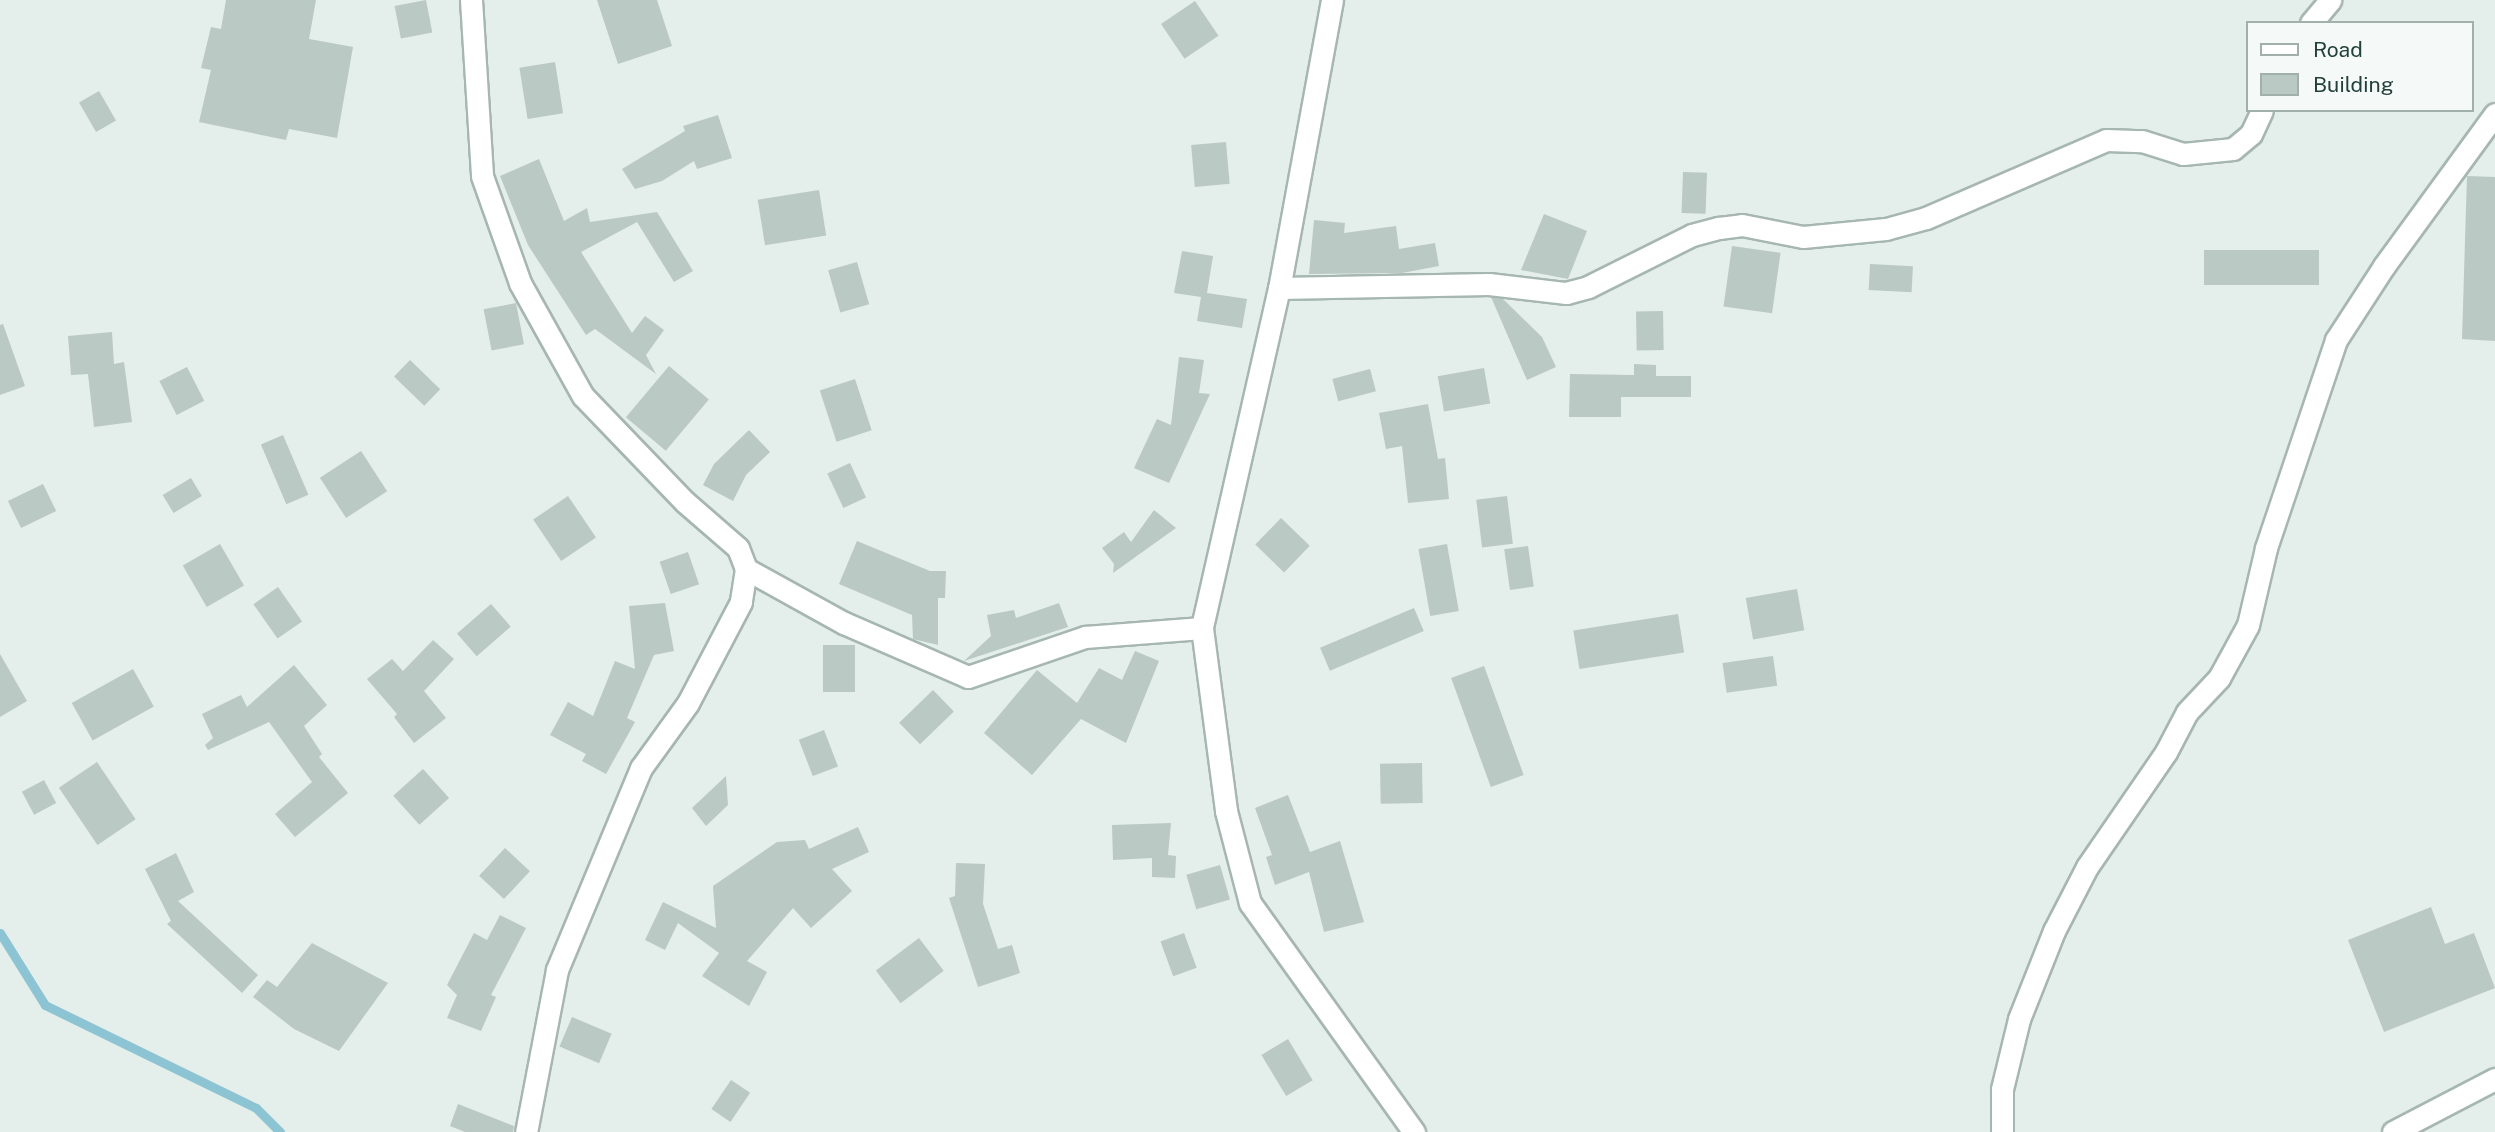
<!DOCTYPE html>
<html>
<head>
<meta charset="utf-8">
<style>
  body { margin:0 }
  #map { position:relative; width:2495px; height:1132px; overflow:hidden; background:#e4eeea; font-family:"Public Sans",sans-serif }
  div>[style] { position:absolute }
  .stream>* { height:9px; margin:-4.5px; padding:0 4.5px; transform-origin:4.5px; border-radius:4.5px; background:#8cc4d3 }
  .building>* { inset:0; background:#bac9c3; transform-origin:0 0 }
  .roads { filter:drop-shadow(2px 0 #a6b6b2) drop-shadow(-2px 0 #a6b6b2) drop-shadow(0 2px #a6b6b2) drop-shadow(0 -2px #a6b6b2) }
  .street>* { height:21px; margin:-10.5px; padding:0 10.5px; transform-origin:10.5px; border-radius:10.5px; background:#fff }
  span { translate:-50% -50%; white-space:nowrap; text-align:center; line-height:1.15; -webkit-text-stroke:7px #f5faf8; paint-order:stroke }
  .legend { position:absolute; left:2246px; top:21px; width:228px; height:91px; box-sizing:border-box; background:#f5faf8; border:2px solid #a1b0ac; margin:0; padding:9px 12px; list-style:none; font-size:21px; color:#23403a }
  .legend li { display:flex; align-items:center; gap:14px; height:35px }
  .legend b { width:35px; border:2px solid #a1b0ac }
</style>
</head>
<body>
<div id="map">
  <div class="stream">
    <div style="left:0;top:933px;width:85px;rotate:58deg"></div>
    <div style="left:45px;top:1005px;width:235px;rotate:26deg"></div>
    <div style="left:256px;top:1108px;width:34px;rotate:45deg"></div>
  </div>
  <div class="building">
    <div style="clip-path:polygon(226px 0,316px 0,309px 39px,353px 47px,337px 138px,289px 129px,286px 140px,199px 122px,211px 70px,201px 68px,211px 27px,221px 29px)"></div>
    <div style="left:426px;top:0;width:33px;height:32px;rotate:79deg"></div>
    <div style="clip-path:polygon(597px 0,657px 0,672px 46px,618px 64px)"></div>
    <div style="left:1195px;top:1px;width:42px;height:41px;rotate:56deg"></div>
    <div style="left:555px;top:62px;width:52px;height:36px;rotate:81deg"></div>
    <div style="left:99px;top:91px;width:34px;height:23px;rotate:60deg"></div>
    <div style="clip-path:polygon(718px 115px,732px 158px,697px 169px,694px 161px,662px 181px,635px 189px,622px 169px,685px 131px,683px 126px)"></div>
    <div style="left:1226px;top:142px;width:42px;height:35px;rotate:85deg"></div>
    <div style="clip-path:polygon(539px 159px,564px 221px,587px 208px,590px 222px,657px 212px,693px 271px,674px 282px,637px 222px,581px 252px,632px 333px,645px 316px,664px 330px,646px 355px,656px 374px,595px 329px,586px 335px,528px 245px,500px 176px)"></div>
    <div style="left:1683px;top:172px;width:24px;height:41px;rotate:2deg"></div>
    <div style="clip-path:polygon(2467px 176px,2495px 177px,2495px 341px,2462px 339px)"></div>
    <div style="left:819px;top:190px;width:46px;height:62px;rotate:81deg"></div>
    <div style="clip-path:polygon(1544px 214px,1587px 231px,1568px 279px,1521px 270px)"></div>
    <div style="clip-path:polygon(1314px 220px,1345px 223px,1344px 233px,1396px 226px,1399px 249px,1435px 243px,1439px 266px,1402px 273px,1309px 274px)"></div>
    <div style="left:1732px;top:246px;width:49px;height:61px;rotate:8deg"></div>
    <div style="left:2319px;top:250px;width:35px;height:115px;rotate:90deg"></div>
    <div style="clip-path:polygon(1182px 251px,1213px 256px,1207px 293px,1247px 299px,1242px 328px,1197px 321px,1201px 297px,1174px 293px)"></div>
    <div style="left:857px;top:262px;width:44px;height:30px;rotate:74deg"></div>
    <div style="left:1870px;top:264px;width:43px;height:26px;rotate:3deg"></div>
    <div style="clip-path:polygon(1491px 297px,1503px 299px,1542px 337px,1556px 367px,1527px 380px)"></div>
    <div style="left:516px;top:303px;width:42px;height:33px;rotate:79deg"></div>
    <div style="left:1663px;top:311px;width:39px;height:27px;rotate:89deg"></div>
    <div style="clip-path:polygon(3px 324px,25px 386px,0 395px,0 325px)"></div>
    <div style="clip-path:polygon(112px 332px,114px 364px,124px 362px,132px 422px,94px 427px,88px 374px,71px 375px,68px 336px)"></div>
    <div style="clip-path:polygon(1179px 357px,1204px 360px,1199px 393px,1210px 394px,1169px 483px,1134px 468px,1157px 419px,1171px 425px)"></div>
    <div style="left:410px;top:360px;width:42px;height:23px;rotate:44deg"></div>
    <div style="clip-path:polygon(1634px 364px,1656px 365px,1656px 376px,1691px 376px,1691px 397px,1621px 397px,1621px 417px,1569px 417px,1570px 374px,1634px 375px)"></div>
    <div style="left:669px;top:366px;width:52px;height:67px;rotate:40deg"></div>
    <div style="left:187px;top:367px;width:38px;height:31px;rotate:63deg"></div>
    <div style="left:1484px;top:368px;width:36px;height:47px;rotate:80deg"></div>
    <div style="left:1370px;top:369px;width:23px;height:39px;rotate:75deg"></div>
    <div style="left:855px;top:379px;width:54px;height:37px;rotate:72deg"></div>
    <div style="clip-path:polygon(1428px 404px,1438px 459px,1445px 458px,1449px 499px,1408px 503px,1402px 446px,1386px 449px,1379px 413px)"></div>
    <div style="clip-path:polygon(749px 430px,770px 452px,746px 475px,733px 501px,703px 485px,714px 464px)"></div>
    <div style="left:283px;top:435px;width:65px;height:24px;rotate:67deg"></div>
    <div style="left:361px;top:451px;width:48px;height:49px;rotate:57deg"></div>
    <div style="left:850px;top:463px;width:38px;height:25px;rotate:65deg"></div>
    <div style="left:191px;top:478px;width:21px;height:33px;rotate:59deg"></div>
    <div style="left:43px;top:484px;width:30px;height:39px;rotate:64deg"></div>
    <div style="left:568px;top:496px;width:50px;height:42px;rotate:56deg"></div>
    <div style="left:1507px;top:496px;width:48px;height:31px;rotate:83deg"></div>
    <div style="clip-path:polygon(1154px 510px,1176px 528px,1113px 573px,1114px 564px,1102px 548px,1124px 532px,1131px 542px)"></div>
    <div style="left:1281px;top:518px;width:40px;height:37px;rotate:44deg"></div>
    <div style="clip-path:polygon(857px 541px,930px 571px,946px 571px,945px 598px,938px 598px,938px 645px,913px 639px,912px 615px,839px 584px)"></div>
    <div style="left:220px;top:544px;width:48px;height:43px;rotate:60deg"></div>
    <div style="left:1447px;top:544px;width:68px;height:29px;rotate:80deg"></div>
    <div style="left:1528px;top:546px;width:41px;height:24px;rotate:82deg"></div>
    <div style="left:688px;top:552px;width:34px;height:30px;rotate:71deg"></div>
    <div style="left:278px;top:587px;width:42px;height:30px;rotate:55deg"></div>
    <div style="left:1797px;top:589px;width:42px;height:52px;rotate:80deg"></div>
    <div style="clip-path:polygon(665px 603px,674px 651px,654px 655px,627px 718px,635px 722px,606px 774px,582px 761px,586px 754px,550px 735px,568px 702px,593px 716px,615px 661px,635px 669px,629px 606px)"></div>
    <div style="clip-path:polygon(1059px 603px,1068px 627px,964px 661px,991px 636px,987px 615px,1014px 610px,1016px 618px)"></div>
    <div style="left:491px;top:604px;width:30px;height:45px;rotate:49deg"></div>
    <div style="left:1414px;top:608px;width:25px;height:102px;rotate:67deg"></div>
    <div style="left:1678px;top:614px;width:39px;height:106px;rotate:81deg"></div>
    <div style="clip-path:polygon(433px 640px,454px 659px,424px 691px,446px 718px,414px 743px,394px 717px,397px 714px,367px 679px,392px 659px,403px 671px)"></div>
    <div style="left:823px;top:645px;width:32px;height:47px"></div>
    <div style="clip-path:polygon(1135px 651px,1159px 661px,1126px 743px,1081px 719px,1032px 775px,984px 733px,1037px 670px,1077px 703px,1099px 668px,1122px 680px)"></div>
    <div style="clip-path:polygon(0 654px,27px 701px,0 717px)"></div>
    <div style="left:1773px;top:656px;width:30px;height:51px;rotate:82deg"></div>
    <div style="clip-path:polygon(294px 665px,327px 705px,304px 726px,322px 754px,319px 757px,348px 793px,295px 837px,275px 814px,312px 782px,269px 722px,208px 750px,205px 745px,213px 738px,202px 714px,241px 695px,247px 707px)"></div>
    <div style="left:1484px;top:666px;width:116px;height:35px;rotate:70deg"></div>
    <div style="left:133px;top:669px;width:43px;height:70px;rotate:61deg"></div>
    <div style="left:933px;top:690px;width:30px;height:47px;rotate:46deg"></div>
    <div style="left:824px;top:730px;width:39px;height:27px;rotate:69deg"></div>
    <div style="left:97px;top:762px;width:69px;height:46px;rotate:56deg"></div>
    <div style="left:1422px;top:763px;width:40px;height:42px;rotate:89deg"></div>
    <div style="left:423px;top:769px;width:39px;height:40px;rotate:48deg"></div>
    <div style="clip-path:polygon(726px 776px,728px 805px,706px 826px,692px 808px)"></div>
    <div style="left:44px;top:780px;width:26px;height:25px;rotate:62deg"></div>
    <div style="clip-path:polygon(1288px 795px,1310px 852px,1340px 841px,1364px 922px,1324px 932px,1309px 872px,1275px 885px,1266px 857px,1272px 855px,1255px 808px)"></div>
    <div style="clip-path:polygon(1171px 823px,1168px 855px,1176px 856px,1175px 878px,1152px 877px,1152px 858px,1113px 860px,1112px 825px)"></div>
    <div style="clip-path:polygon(858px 827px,869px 852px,832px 869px,852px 891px,811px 928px,793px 908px,747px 961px,767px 972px,749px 1006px,702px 976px,719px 953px,678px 923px,665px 950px,645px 940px,663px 902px,716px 928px,713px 886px,777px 842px,805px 840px,809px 849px)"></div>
    <div style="left:505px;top:848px;width:34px;height:38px;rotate:43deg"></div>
    <div style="clip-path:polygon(176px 853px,194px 892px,178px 901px,258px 975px,242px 993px,167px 924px,171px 921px,145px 869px)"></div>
    <div style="clip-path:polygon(956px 863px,985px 864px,983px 904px,998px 949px,1012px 945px,1020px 973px,978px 987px,949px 898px,955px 896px)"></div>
    <div style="left:1220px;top:865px;width:36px;height:35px;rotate:74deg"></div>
    <div style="clip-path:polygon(2431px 907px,2445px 944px,2474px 933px,2495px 988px,2384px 1032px,2348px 940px)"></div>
    <div style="clip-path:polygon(500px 915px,526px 928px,491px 995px,496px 997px,481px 1031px,447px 1018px,457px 995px,447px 985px,474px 933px,487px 940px)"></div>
    <div style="left:1184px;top:933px;width:37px;height:25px;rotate:70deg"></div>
    <div style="left:919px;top:938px;width:41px;height:54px;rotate:53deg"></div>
    <div style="clip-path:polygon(312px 943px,388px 983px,339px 1051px,294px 1029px,253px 997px,267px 980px,277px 987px)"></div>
    <div style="left:572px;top:1017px;width:43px;height:32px;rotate:23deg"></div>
    <div style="left:1288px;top:1039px;width:48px;height:31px;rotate:59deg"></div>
    <div style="left:731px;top:1080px;width:23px;height:35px;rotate:34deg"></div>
    <div style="clip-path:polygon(458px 1104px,514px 1126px,513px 1132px,465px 1132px,450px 1126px)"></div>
  </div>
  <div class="roads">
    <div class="street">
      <div style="left:471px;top:0;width:176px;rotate:86.4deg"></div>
      <div style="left:482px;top:176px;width:114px;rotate:70.4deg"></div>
      <div style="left:520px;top:283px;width:129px;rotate:60.9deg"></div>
      <div style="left:583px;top:396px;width:147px;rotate:46.1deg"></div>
      <div style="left:685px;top:502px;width:70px;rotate:41deg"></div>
      <div style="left:738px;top:548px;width:22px;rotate:69deg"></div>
      <div style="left:746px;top:569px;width:33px;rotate:99deg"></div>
      <div style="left:741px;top:602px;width:114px;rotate:117.7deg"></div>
      <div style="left:688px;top:703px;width:80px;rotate:125.9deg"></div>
      <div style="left:641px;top:768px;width:219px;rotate:112.6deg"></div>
      <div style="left:557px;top:970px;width:165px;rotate:100.8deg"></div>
      <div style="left:1332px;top:0;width:293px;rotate:100.4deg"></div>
      <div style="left:1279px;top:288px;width:349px;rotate:102.8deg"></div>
      <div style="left:1202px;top:628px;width:185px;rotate:82.5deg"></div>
      <div style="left:1226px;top:811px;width:95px;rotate:75.4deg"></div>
      <div style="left:1250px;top:903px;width:282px;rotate:54.4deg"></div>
      <div style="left:2311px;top:23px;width:30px;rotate:-50deg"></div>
      <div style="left:1279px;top:288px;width:210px;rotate:-1.1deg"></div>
      <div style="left:1489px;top:284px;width:78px;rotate:6.7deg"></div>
      <div style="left:1566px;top:293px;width:23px;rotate:-15deg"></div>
      <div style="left:1588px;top:287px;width:116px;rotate:-26.6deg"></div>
      <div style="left:1692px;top:235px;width:28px;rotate:-15deg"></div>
      <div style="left:1719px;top:228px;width:23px;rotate:-7deg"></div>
      <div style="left:1742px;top:225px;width:62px;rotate:11.1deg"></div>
      <div style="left:1803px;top:237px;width:83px;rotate:-5.5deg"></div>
      <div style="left:1886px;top:229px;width:41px;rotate:-15.4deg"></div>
      <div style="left:1926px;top:218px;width:196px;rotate:-23.4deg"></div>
      <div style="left:2106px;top:140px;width:36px;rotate:2deg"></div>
      <div style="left:2142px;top:141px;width:43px;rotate:17.6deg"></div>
      <div style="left:2183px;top:154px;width:50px;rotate:-5.7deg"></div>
      <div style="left:2233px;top:149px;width:23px;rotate:-40deg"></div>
      <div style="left:2251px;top:134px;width:26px;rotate:-65deg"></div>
      <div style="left:746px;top:569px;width:112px;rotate:28.9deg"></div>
      <div style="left:844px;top:623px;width:135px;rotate:23.5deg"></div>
      <div style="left:968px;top:677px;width:124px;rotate:-18.9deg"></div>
      <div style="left:1085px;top:637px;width:117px;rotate:-4.4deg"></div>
      <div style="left:2002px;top:1132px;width:43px;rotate:-90deg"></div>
      <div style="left:2002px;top:1089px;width:72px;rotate:-76.3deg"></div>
      <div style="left:2019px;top:1019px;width:95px;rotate:-68.3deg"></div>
      <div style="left:2054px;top:931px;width:72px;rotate:-62.7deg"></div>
      <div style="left:2087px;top:867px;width:140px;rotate:-55.5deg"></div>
      <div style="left:2166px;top:752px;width:45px;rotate:-62.3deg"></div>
      <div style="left:2187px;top:712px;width:47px;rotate:-46.7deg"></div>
      <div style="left:2219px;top:678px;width:60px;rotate:-61.3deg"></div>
      <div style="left:2248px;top:625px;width:79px;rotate:-76.8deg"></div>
      <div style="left:2266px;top:548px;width:219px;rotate:-71.4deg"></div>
      <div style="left:2336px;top:340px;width:88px;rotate:-57deg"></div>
      <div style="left:2384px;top:266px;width:188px;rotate:-53.9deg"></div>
      <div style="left:2393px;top:1132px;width:115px;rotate:-27.5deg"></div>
    </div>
  </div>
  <ul class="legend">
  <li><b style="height:9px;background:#fff"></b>Road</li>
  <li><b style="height:19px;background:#bac9c3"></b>Building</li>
  </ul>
</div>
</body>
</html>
